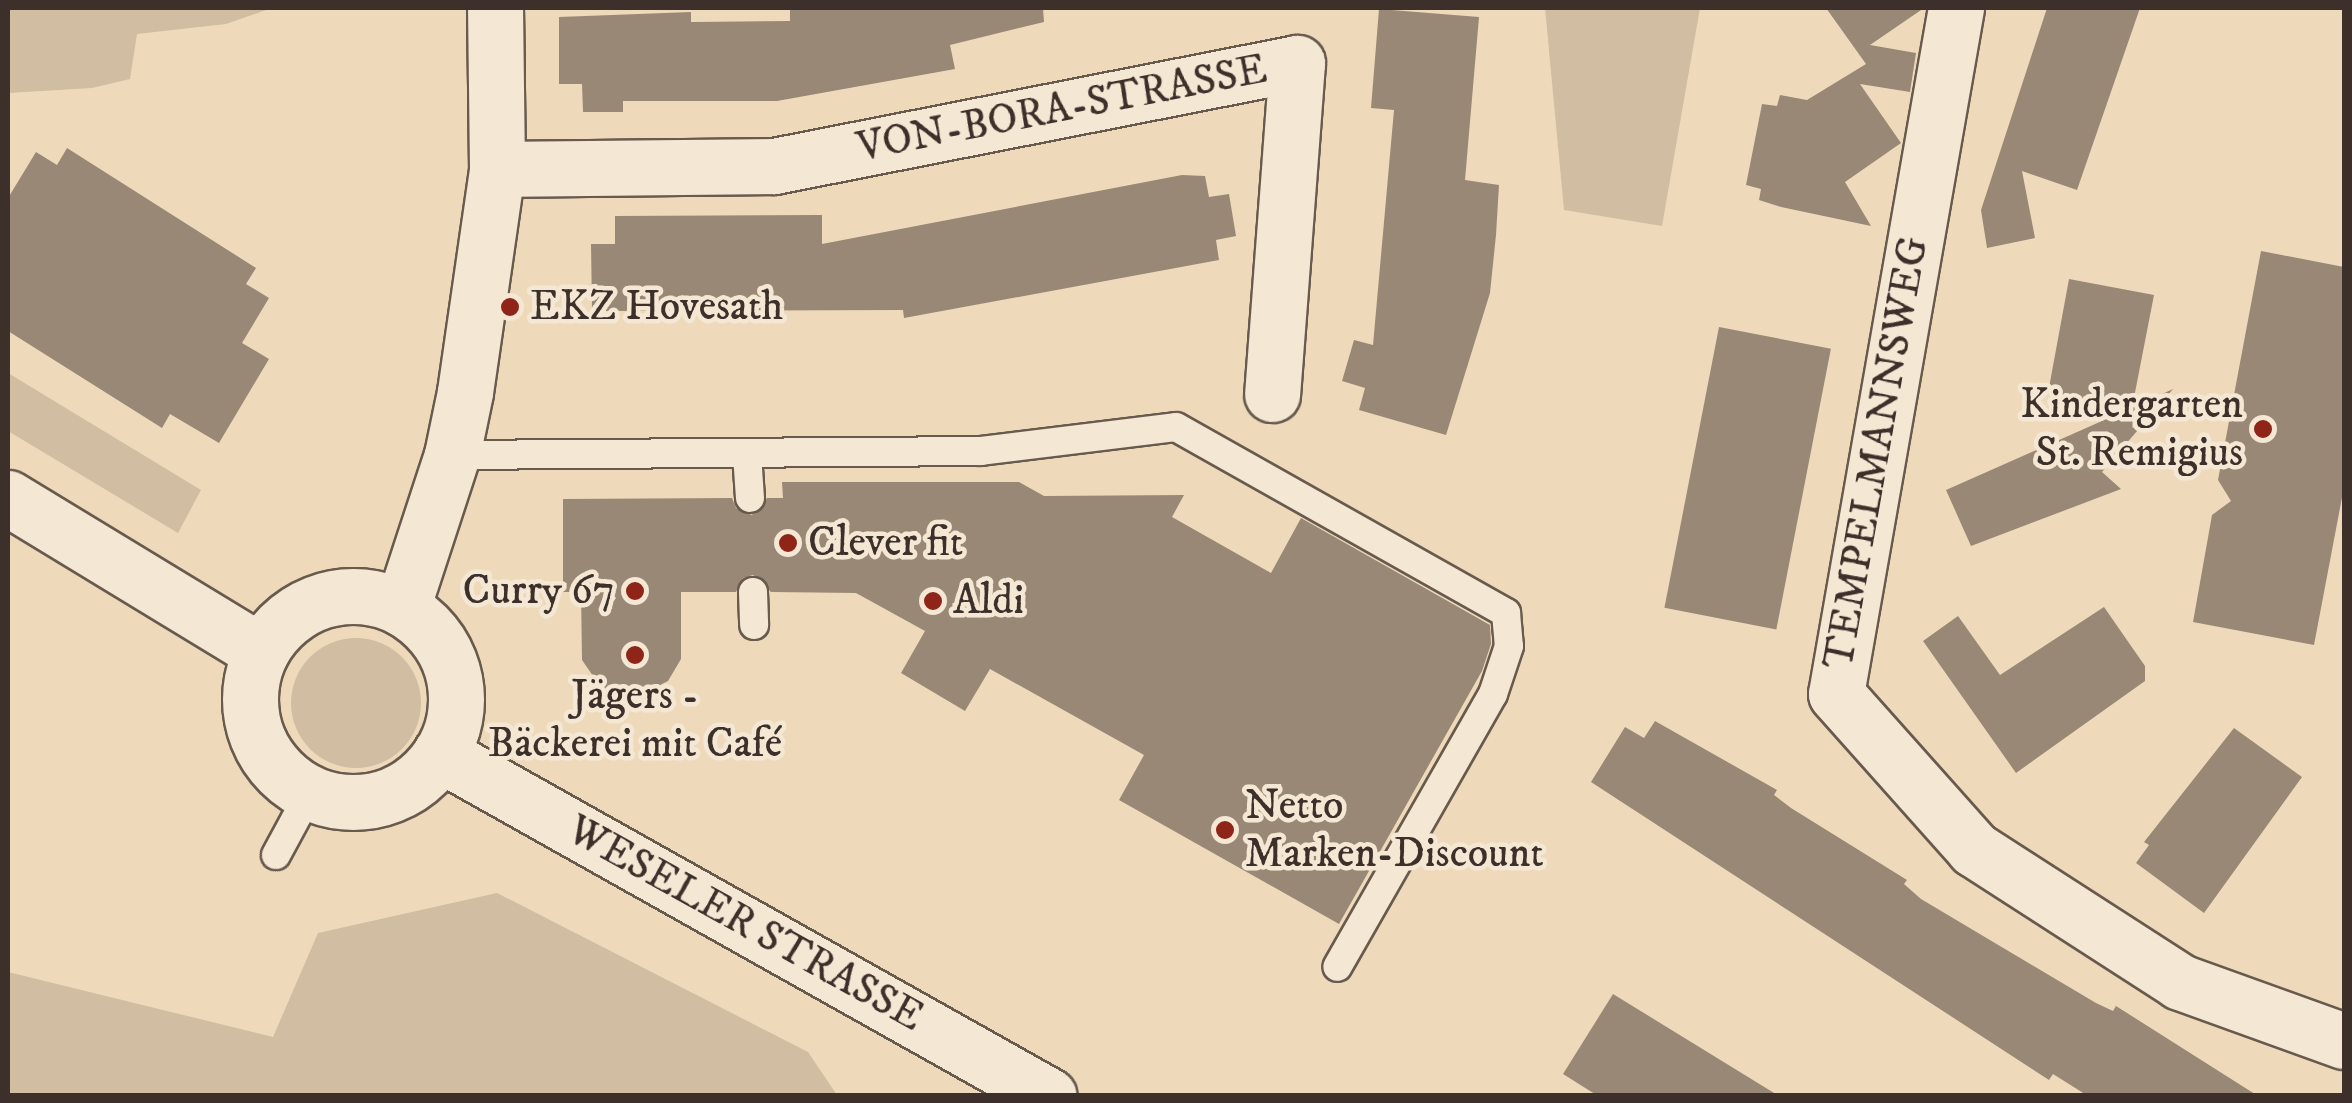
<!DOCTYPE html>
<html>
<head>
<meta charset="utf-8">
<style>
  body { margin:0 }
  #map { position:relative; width:2352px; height:1103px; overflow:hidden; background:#eedabb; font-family:"IM FELL DW Pica",serif }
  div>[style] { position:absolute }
  .green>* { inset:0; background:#d0bda2 }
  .round { border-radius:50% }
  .building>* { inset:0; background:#998875; transform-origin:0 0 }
  .roads { filter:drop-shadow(2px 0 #695a4e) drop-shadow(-2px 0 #695a4e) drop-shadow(0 2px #695a4e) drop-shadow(0 -2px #695a4e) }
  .service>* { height:28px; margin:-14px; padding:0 14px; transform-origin:14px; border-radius:14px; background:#f4e7d3 }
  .minor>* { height:55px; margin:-27.5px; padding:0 27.5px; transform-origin:27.5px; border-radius:27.5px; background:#f4e7d3 }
  .tertiary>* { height:55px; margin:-27.5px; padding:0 27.5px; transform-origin:27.5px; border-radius:27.5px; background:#f4e7d3 }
  .tertiary>.ring { margin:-27.5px; padding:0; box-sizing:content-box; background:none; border:55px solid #f4e7d3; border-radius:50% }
  .dots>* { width:28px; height:28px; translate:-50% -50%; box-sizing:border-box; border:5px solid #f4e7d3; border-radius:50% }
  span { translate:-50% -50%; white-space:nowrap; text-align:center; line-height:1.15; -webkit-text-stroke:9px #f4e7d3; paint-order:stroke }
  .street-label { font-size:42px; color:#3d2f2a }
  .poi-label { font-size:42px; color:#3d2f2a }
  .left { translate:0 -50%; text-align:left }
  .right { translate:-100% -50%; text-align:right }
  .frame { position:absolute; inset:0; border:10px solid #3d2f2a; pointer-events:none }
</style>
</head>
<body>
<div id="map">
  <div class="green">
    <div style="clip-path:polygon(8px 8px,272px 8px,226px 24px,137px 34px,130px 79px,92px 88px,8px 93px)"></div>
    <div style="clip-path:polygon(1545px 8px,1700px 8px,1662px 226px,1564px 210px)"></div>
    <div style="clip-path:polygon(8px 373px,201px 490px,178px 533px,8px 431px)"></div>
    <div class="round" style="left:291px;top:638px;width:130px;height:130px"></div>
    <div style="clip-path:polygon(497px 893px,808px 1052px,837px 1095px,8px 1095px,8px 972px,273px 1037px,318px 933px)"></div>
  </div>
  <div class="building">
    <div style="clip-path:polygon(790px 8px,1043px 8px,1044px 22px,950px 45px,955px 69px,777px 101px,623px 101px,623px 112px,583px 112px,582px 84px,559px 84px,559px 17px,691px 12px,691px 22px,790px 21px)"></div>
    <div style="clip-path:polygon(1826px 8px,1924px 8px,1870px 45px,1916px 53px,1910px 92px,1860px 84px,1901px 143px,1845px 182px,1871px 226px,1781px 207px,1759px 200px,1761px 189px,1746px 185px,1762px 104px,1777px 106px,1780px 95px,1807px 100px,1866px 64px)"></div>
    <div style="clip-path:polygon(2047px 8px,2140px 8px,2077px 190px,2022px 171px,2035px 238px,1987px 248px,1981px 210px)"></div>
    <div style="clip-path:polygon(1379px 9px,1479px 17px,1465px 180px,1499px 185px,1496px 235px,1490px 293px,1446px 435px,1359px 410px,1365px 388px,1342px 381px,1354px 340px,1373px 345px,1394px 110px,1371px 108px)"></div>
    <div style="clip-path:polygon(67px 148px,256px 268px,246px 284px,269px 298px,242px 343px,269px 359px,219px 443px,170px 414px,162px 428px,8px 331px,8px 198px,36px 152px,57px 165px)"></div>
    <div style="clip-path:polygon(1182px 175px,1205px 176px,1209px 197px,1229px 194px,1236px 236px,1216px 240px,1219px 260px,904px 318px,903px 310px,592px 311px,591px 244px,615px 244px,615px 216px,822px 215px,822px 244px)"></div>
    <div style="clip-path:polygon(2261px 251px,2344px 267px,2344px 487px,2314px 645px,2193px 622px,2212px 515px,2231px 501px,2218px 480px)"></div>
    <div style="clip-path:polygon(2069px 279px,2154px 295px,2132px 408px,2173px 389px,2102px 472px,2121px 489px,1971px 546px,1946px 490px,2129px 409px,2048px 393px)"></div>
    <div style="left:1719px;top:327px;width:114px;height:286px;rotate:11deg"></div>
    <div style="clip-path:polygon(782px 482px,1019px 482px,1044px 496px,1184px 495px,1172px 517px,1271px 573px,1301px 518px,1490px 625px,1491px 644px,1482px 671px,1339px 924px,1119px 800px,1144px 755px,990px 669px,965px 711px,901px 673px,925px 631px,856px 593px,771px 592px,753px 575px,743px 578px,736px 592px,681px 592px,681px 659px,668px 681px,636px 697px,602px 689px,582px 660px,581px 592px,563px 592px,563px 499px,732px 498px,736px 508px,752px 515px,767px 498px,783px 498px)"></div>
    <div style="clip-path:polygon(2104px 607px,2145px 666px,2145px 681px,2016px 773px,1923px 641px,1958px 616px,2000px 675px)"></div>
    <div style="clip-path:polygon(1655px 721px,1777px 790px,1774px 795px,1791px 808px,1907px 880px,1904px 884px,1921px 899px,2096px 1003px,2113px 1011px,2116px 1006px,2258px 1096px,2088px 1096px,2053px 1074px,2049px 1080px,1591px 782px,1625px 727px,1644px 738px)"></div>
    <div style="clip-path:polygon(2234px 728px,2302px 777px,2204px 913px,2136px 863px,2149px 845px,2144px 842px)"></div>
    <div style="clip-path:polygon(1613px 994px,1779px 1096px,1598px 1096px,1563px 1074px)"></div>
  </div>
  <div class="roads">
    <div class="service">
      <div style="left:747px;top:454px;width:44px;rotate:86.1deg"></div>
      <div style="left:452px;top:455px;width:529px;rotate:-0.43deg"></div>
      <div style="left:981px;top:451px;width:196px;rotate:-7deg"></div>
      <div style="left:1176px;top:427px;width:379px;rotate:29.4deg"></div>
      <div style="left:1506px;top:613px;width:33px;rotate:85deg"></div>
      <div style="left:1509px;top:646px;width:51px;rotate:108.4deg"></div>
      <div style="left:1493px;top:694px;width:314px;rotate:119.7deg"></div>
      <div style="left:753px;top:592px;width:33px;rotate:88deg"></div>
      <div style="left:276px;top:855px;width:72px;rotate:-61.6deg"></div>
    </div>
    <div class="minor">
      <div style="left:1956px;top:8px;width:696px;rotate:99.92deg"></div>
      <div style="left:1836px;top:694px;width:208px;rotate:48.3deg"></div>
      <div style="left:1974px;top:849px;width:245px;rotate:32.8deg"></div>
      <div style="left:2180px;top:982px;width:174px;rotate:19.8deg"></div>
      <div style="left:497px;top:169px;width:277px;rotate:-0.6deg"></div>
      <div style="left:774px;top:166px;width:533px;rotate:-11.14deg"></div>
      <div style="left:1297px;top:63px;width:332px;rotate:94.3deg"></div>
      <div style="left:402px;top:608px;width:161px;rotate:-71.9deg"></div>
      <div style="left:452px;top:455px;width:64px;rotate:-78.3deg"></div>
      <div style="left:465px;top:392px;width:225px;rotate:-81.8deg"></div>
      <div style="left:497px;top:169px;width:161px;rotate:-90.7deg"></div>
    </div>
    <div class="tertiary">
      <div style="left:8px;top:498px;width:296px;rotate:31.3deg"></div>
      <div class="ring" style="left:250px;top:596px;width:151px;height:151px"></div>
      <div style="left:440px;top:754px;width:698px;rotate:29.32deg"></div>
    </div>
  </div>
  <div class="dots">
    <div style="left:510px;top:307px;background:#8f2418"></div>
    <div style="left:2263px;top:429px;background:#8f2418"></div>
    <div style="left:788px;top:543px;background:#8f2418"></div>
    <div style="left:635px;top:591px;background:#8f2418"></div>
    <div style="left:933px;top:601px;background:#8f2418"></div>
    <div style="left:635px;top:655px;background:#8f2418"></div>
    <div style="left:1225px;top:830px;background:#8f2418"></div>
  </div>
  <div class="street-label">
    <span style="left:1062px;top:109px;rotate:-11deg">VON-BORA-STRASSE</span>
    <span style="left:1877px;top:453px;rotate:-80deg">TEMPELMANNSWEG</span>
    <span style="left:745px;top:924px;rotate:29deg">WESELER STRASSE</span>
  </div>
  <div class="poi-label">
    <span class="left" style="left:530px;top:307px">EKZ Hovesath</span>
    <span class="right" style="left:2243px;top:429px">Kindergarten<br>St. Remigius</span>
    <span class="left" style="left:808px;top:543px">Clever fit</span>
    <span class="right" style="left:615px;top:591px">Curry 67</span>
    <span class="left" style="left:953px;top:601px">Aldi</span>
    <span style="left:635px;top:720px">Jägers -<br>Bäckerei mit Café</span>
    <span class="left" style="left:1245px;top:830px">Netto<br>Marken-Discount</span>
  </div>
  <div class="frame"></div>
</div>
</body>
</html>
